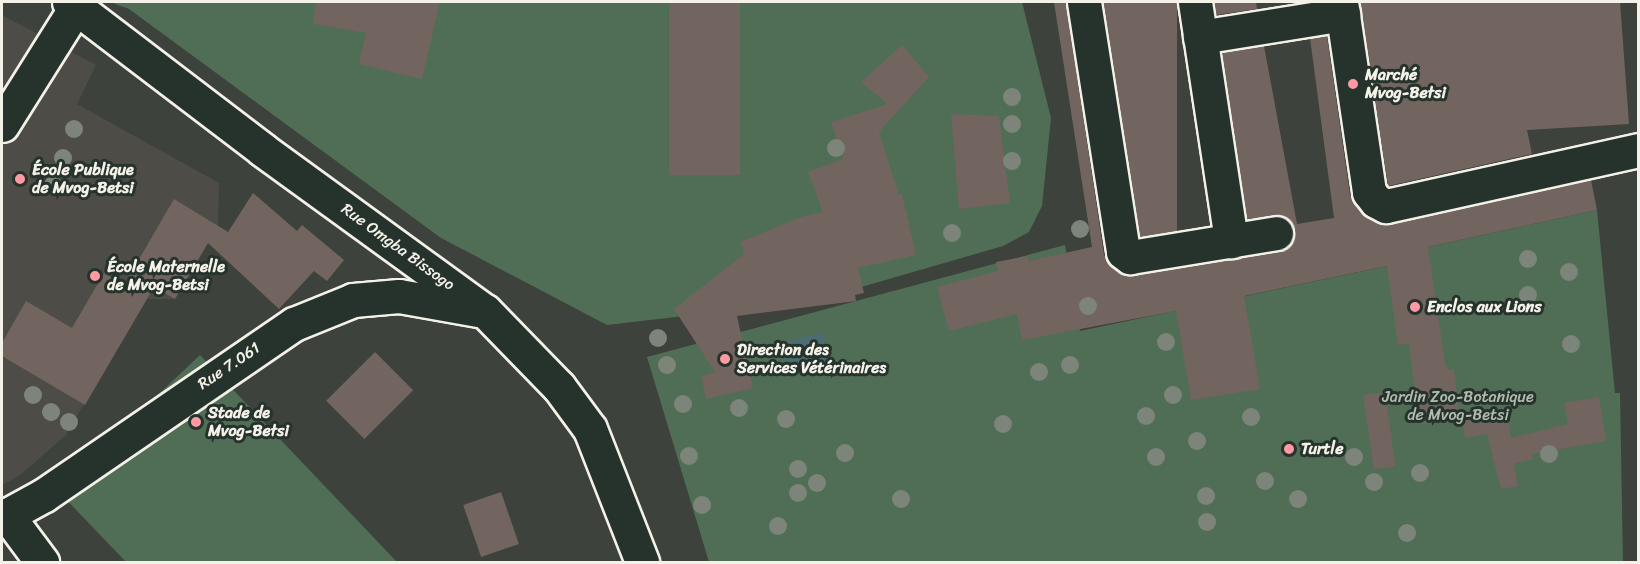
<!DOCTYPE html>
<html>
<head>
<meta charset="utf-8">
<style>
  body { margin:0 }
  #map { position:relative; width:1640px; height:564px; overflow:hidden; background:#3d423c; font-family:Sriracha,sans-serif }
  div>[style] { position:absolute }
  .built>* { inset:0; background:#4d4c46 }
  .green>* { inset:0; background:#506d55 }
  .water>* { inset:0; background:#4b6c72; transform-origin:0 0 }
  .building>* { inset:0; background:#72655f; transform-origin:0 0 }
  .roads { filter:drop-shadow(2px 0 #f4f1e8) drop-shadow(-2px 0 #f4f1e8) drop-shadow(0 2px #f4f1e8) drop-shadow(0 -2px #f4f1e8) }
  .minor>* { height:33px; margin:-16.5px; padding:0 16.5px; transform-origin:16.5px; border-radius:16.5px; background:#26332d }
  .trees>* { width:18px; height:18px; margin:-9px; border-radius:50%; background:#7d857a }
  .dots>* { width:16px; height:16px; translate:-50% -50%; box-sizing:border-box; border:3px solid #26332d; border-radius:50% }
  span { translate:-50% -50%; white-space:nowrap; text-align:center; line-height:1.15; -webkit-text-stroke:6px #26332d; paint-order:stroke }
  .poi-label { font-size:16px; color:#f4f1e8; font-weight:700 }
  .left { translate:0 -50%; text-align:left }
  .street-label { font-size:16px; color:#f4f1e8 }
  .park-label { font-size:16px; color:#b2bcad }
  .frame { position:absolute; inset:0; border:3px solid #f4f1e8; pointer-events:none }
</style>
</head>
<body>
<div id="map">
  <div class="built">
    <div style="clip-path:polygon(2px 15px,96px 65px,77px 104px,219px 183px,218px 226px,175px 299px,147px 299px,65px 436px,19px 476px,2px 485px)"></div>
  </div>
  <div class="green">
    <div style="clip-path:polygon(110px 2px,1022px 2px,1051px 118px,1042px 206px,1029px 232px,1003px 246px,813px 301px,607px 325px,441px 238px,129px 9px)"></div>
    <div style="clip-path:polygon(1597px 210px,1615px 393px,1620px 393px,1623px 562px,709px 562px,647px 357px,1065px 245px,1080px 331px,1392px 265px,1392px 255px)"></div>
    <div style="clip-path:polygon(200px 355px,397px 562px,126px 562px,57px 490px)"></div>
  </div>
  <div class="water">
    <div style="left:822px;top:332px;width:30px;height:43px;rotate:75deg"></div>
  </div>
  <div class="building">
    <div style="clip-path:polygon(316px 2px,440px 2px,422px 79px,359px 64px,366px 33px,313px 24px)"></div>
    <div style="left:669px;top:2px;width:71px;height:173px"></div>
    <div style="clip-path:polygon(1054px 2px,1066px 2px,1104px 255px,1120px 273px,1133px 276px,1279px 252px,1293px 240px,1294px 229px,1283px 216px,1247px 219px,1222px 53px,1264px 46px,1297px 224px,1334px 218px,1310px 38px,1327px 36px,1350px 195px,1368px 218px,1390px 224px,1591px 180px,1597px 210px,1428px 247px,1445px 363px,1448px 370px,1454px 369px,1460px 421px,1419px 424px,1409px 344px,1398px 345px,1387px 266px,1244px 296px,1260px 389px,1191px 400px,1176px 311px,1022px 340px,1017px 314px,949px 331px,937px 287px,998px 271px,996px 262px,1028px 256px,1029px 261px,1092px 247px)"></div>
    <div style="left:1103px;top:2px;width:74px;height:237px"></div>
    <div style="clip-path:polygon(1214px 2px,1256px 2px,1257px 9px,1216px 15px)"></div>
    <div style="clip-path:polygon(1360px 2px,1620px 2px,1629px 124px,1527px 130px,1532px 154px,1388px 186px)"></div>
    <div style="clip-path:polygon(902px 45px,929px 77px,879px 132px,899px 195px,902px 194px,916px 255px,858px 268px,864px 293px,855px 295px,856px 301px,737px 316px,753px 388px,706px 399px,701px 376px,715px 372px,674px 309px,744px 254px,740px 242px,801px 217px,823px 212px,808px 172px,843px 159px,831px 122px,887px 104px,861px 82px)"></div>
    <div style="clip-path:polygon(951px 114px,999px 116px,1010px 203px,959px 209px)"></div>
    <div style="clip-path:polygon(253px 193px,297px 231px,302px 225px,344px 260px,327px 281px,314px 271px,279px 309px,208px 243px,175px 299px,154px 287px,85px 405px,2px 356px,2px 343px,26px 301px,72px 328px,104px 273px,124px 285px,174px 199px,228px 232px)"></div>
    <div style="left:375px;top:352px;width:54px;height:69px;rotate:45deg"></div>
    <div style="left:1385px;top:392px;width:75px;height:22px;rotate:82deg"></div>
    <div style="clip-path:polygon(1599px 397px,1606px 441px,1532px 454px,1533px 459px,1514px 464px,1518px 486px,1501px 489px,1487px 434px,1465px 438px,1462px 414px,1506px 408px,1511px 438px,1568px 424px,1564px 403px)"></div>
    <div style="left:501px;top:492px;width:55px;height:40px;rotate:71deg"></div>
  </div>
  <div class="roads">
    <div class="minor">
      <div style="left:69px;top:2px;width:244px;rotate:37.3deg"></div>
      <div style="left:263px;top:150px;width:274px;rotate:36deg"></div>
      <div style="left:485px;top:311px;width:106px;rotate:45.8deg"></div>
      <div style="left:559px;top:387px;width:52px;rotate:53.6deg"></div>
      <div style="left:590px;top:429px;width:143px;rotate:68.6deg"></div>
      <div style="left:1084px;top:2px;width:253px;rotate:81.1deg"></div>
      <div style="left:1123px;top:252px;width:9px;rotate:36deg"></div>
      <div style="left:1130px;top:257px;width:148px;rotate:-9.3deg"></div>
      <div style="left:1195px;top:2px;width:242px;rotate:81.4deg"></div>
      <div style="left:1341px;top:2px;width:192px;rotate:81.6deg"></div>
      <div style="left:1369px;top:192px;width:11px;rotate:52deg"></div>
      <div style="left:1376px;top:201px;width:11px;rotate:27deg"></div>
      <div style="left:1386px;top:206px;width:258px;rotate:-12.5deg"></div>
      <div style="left:1200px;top:37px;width:145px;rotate:-9.1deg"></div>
      <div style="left:2px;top:125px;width:139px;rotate:-57.9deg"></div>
      <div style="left:7px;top:515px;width:59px;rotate:53.3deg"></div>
      <div style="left:2px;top:518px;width:48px;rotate:-28.7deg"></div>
      <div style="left:44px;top:495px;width:303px;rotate:-34.4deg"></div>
      <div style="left:294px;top:324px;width:64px;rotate:-22.1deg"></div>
      <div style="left:353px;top:300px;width:46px;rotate:-5deg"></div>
      <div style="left:399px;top:296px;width:80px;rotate:10deg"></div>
    </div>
  </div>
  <div class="trees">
    <div style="left:1012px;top:97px"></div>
    <div style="left:1012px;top:124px"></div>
    <div style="left:74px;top:129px"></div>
    <div style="left:836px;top:148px"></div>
    <div style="left:63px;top:158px"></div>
    <div style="left:1012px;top:161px"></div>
    <div style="left:53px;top:185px"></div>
    <div style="left:1080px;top:229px"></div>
    <div style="left:952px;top:233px"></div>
    <div style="left:1528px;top:259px"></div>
    <div style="left:1569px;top:272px"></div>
    <div style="left:1528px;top:295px"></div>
    <div style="left:1088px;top:306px"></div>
    <div style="left:658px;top:338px"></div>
    <div style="left:1166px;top:342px"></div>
    <div style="left:1571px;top:344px"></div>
    <div style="left:667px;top:365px"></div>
    <div style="left:1070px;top:365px"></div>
    <div style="left:1039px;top:372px"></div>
    <div style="left:33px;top:395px"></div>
    <div style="left:1173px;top:395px"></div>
    <div style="left:683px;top:404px"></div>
    <div style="left:739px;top:408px"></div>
    <div style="left:51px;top:412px"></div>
    <div style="left:1146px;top:416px"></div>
    <div style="left:1251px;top:417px"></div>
    <div style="left:786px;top:419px"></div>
    <div style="left:69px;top:422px"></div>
    <div style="left:1003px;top:424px"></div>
    <div style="left:1197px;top:441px"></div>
    <div style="left:845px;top:453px"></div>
    <div style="left:1549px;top:454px"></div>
    <div style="left:689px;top:456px"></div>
    <div style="left:1156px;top:457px"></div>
    <div style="left:1354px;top:457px"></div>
    <div style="left:798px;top:469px"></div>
    <div style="left:1420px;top:473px"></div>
    <div style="left:1265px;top:481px"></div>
    <div style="left:1374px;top:482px"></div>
    <div style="left:817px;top:483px"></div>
    <div style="left:798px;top:493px"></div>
    <div style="left:1206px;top:496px"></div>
    <div style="left:901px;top:499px"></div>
    <div style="left:1298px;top:499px"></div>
    <div style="left:702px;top:505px"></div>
    <div style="left:1207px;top:522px"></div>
    <div style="left:778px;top:526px"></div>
    <div style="left:1407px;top:533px"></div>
  </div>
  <div class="dots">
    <div style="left:1353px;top:84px;background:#ff9aa2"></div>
    <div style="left:20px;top:179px;background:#ff9aa2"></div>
    <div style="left:95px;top:276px;background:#ff9aa2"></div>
    <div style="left:1415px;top:307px;background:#ff9aa2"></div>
    <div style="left:725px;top:359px;background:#ff9aa2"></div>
    <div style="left:196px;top:422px;background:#ff9aa2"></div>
    <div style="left:1289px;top:449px;background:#ff9aa2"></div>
  </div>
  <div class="poi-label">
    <span class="left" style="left:1365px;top:84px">Marché<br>Mvog-Betsi</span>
    <span class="left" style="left:32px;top:179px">École Publique<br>de Mvog-Betsi</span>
    <span class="left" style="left:107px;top:276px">École Maternelle<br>de Mvog-Betsi</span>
    <span class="left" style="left:1427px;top:307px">Enclos aux Lions</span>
    <span class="left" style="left:737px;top:359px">Direction des<br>Services Vétérinaires</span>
    <span class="left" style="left:208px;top:422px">Stade de<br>Mvog-Betsi</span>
    <span class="left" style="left:1301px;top:449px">Turtle</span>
  </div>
  <div class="street-label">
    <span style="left:398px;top:247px;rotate:36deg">Rue Omgba Bissogo</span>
    <span style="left:229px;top:366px;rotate:-34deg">Rue 7.061</span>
  </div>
  <div class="park-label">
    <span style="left:1458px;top:406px">Jardin Zoo-Botanique<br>de Mvog-Betsi</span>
  </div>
  <div class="frame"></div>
</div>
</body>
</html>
